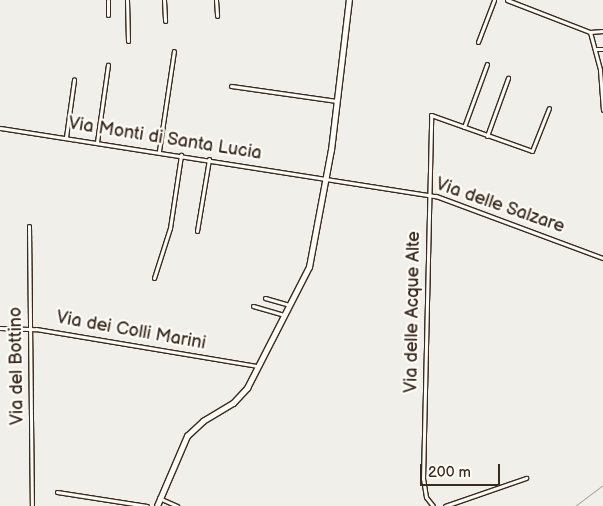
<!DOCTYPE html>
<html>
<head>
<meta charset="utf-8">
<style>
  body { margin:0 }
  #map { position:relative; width:603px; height:506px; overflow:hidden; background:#f1efea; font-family:"Balsamiq Sans",sans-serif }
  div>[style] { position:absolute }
  .stream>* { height:1px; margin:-0.5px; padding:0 0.5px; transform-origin:0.5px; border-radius:0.5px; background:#aea69f }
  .roads { filter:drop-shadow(1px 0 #3b2a1e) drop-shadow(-1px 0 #3b2a1e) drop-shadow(0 1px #3b2a1e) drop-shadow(0 -1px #3b2a1e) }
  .minor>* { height:3px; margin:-1.5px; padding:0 1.5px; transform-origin:1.5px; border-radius:1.5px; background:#fdfcf7 }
  .secondary>* { height:4.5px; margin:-2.25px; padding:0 2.25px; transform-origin:2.25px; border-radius:2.25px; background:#fdfcf7 }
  span { translate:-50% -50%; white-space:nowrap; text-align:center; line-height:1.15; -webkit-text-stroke:4.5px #fdfcf7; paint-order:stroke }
  .street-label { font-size:18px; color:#3b2a1e }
  .scale { position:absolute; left:420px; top:464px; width:80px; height:22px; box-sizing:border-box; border:2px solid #3b2a1e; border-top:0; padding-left:6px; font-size:15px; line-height:18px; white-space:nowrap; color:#3b2a1e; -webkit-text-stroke:4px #fdfcf7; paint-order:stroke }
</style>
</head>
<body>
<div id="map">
  <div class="stream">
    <div style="left:575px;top:506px;width:35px;rotate:-37deg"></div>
  </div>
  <div class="roads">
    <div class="minor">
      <div style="left:108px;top:0;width:15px;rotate:90deg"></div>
      <div style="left:127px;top:0;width:41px;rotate:88.6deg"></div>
      <div style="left:164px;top:0;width:21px;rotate:87deg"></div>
      <div style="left:216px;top:0;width:16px;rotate:86deg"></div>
      <div style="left:507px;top:0;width:89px;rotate:21.1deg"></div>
      <div style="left:590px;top:32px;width:13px;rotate:-4deg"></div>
      <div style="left:590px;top:32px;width:39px;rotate:75deg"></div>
      <div style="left:600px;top:70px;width:40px;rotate:85.7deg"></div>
      <div style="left:478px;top:42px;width:45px;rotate:-69.1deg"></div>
      <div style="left:595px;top:49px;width:8px"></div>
      <div style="left:231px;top:86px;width:107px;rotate:8.1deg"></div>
      <div style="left:464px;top:127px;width:67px;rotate:-69.9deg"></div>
      <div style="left:0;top:128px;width:441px;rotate:8.9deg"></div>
      <div style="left:436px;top:196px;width:178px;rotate:20.4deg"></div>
      <div style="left:487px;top:136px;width:62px;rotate:-70.1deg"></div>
      <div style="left:66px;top:137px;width:58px;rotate:-82deg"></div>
      <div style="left:97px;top:142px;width:78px;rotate:-81.9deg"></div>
      <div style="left:159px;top:151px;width:101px;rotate:-81.5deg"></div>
      <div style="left:29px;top:226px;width:280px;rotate:89.4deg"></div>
      <div style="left:197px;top:231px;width:73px;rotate:-80.5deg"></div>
      <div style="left:154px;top:278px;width:52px;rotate:-72.3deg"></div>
      <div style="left:170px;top:228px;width:74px;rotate:-81.4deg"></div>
      <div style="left:265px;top:298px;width:25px;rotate:16deg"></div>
      <div style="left:253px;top:306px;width:32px;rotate:16deg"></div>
      <div style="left:0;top:328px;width:36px;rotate:2deg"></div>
      <div style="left:36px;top:329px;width:225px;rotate:9.5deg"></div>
      <div style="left:57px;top:492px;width:91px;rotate:8.8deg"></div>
      <div style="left:159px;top:498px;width:20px;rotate:24deg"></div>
      <div style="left:433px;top:506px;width:11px;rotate:-128deg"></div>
      <div style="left:426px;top:497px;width:18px;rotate:-99deg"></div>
      <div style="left:423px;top:479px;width:364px;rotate:-88.7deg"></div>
      <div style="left:431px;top:115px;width:107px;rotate:19.6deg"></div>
      <div style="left:532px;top:151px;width:46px;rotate:-68.4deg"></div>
      <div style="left:445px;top:506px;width:86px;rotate:-19.1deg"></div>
    </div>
    <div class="secondary">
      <div style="left:157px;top:506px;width:76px;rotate:-66.8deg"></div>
      <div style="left:187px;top:436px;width:22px;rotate:-43deg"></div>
      <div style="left:203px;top:421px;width:35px;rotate:-31deg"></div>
      <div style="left:233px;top:403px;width:21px;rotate:-47deg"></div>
      <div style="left:247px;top:388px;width:136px;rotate:-62.9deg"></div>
      <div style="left:309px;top:267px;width:119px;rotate:-79.4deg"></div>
      <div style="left:331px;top:150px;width:151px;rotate:-83.2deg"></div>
    </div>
  </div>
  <div class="street-label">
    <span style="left:165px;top:139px;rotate:9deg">Via Monti di Santa Lucia</span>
    <span style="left:500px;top:206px;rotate:19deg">Via delle Salzare</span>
    <span style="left:413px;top:312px;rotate:-89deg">Via delle Acque Alte</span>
    <span style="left:131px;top:331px;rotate:10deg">Via dei Colli Marini</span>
    <span style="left:17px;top:366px;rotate:-91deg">Via del Bottino</span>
  </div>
  <div class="scale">200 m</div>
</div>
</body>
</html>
